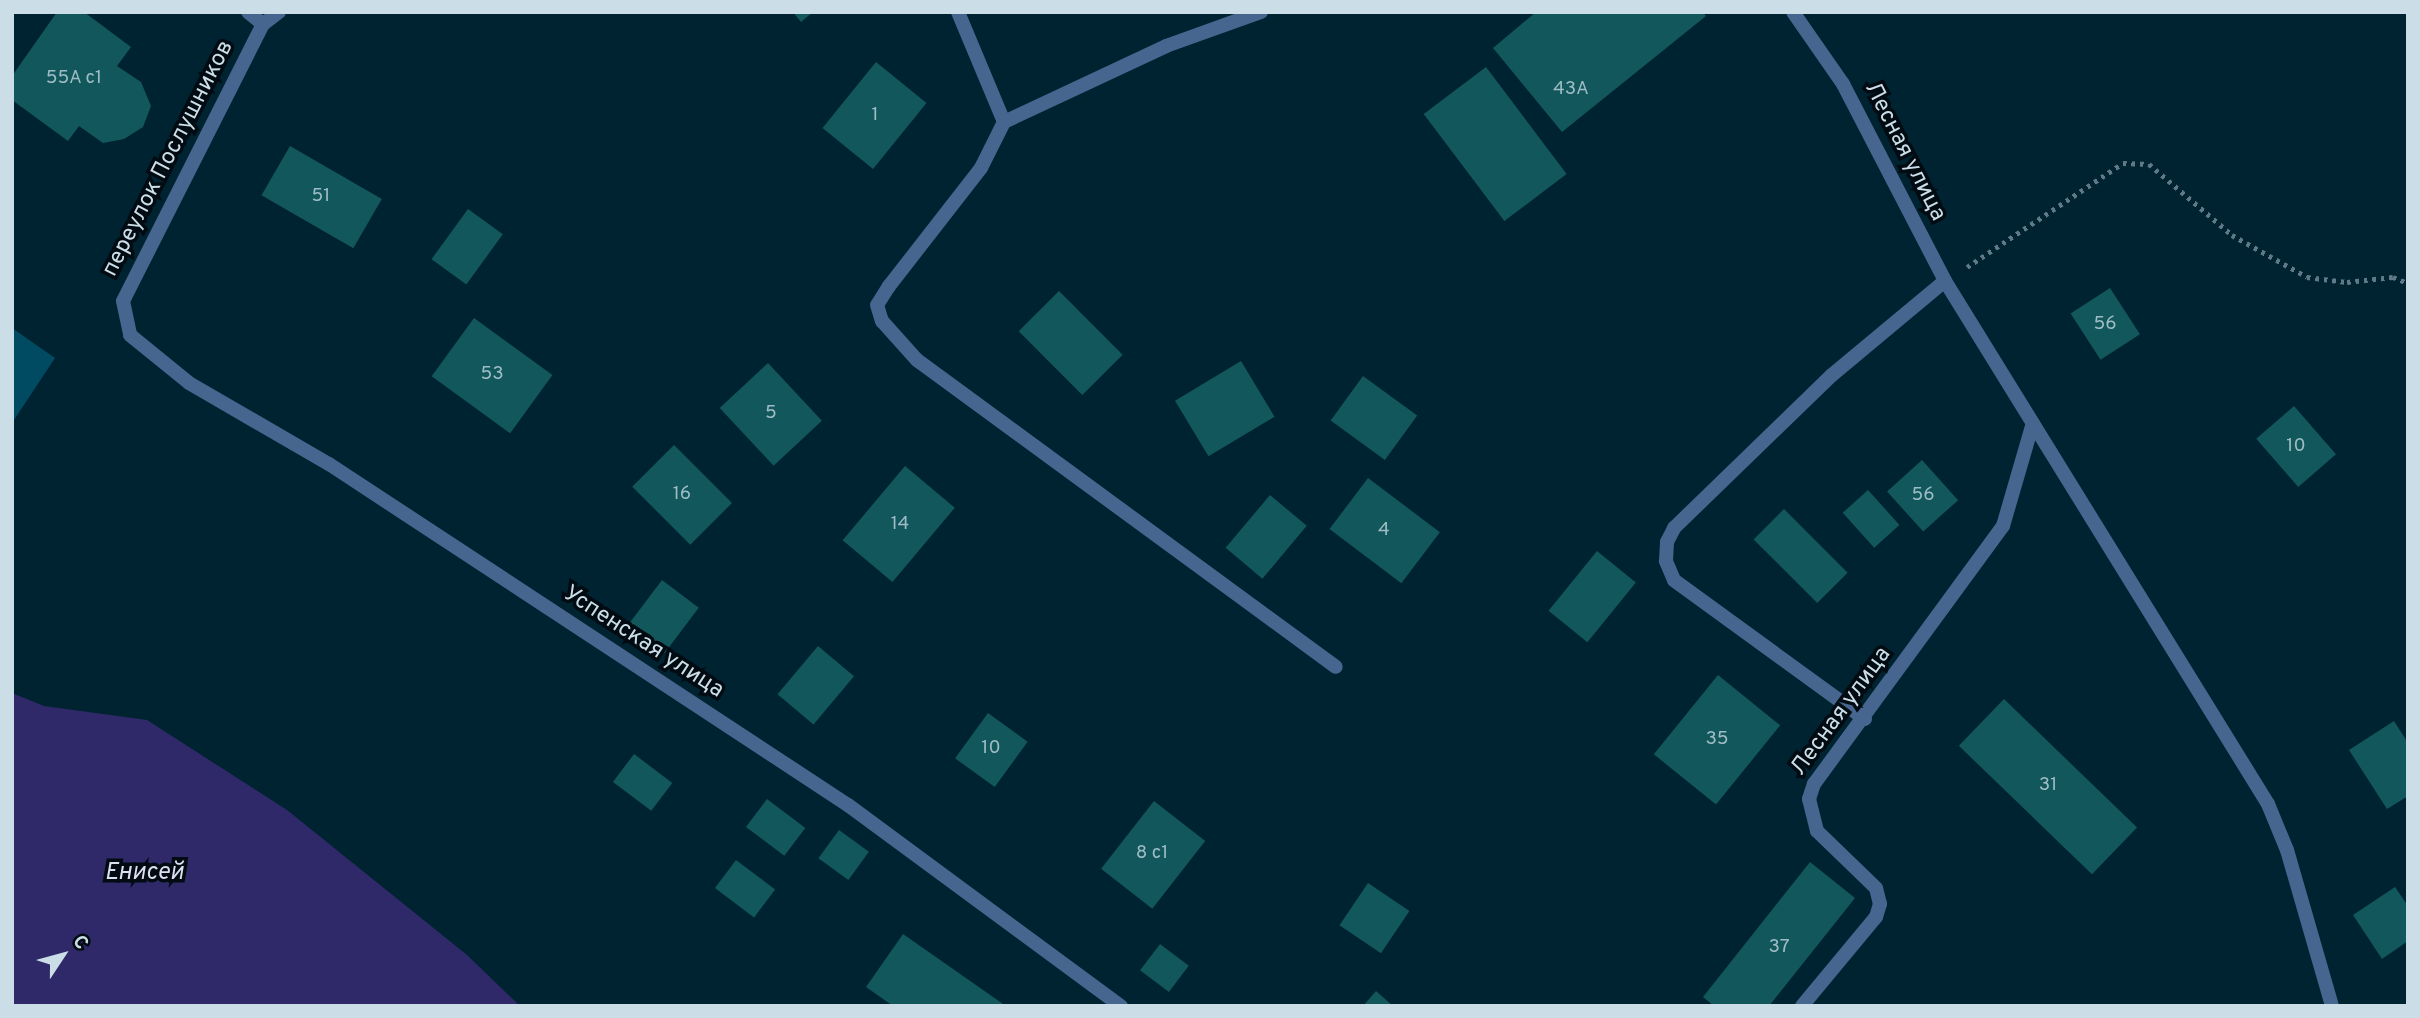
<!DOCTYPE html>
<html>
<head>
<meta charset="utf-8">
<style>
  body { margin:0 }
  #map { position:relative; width:2420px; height:1018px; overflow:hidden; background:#002331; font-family:Overpass,sans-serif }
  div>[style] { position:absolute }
  .green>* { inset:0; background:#004a62 }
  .water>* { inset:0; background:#2f2969 }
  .building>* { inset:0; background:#12575b; transform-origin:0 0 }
  .path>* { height:4.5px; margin-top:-2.25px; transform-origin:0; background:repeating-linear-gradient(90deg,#5f7a86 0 3.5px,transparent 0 8.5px) }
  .lane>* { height:14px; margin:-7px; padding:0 7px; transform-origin:7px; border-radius:7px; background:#47668f }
  .street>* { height:14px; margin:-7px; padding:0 7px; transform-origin:7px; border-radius:7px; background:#47668f }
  span { translate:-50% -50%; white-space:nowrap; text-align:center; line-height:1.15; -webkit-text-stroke:7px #010b11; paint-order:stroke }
  .number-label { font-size:19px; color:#9dbcc5 }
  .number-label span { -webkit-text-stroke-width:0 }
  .street-label { font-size:23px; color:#cbdee8 }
  .water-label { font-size:24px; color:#dedff3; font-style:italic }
  .frame { position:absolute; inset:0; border:14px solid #cbdee8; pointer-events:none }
  .north { position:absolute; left:28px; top:920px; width:70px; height:70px; -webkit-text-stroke:5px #010b11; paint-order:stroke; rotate:54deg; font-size:19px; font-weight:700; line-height:28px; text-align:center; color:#cbdee8 }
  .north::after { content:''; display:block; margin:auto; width:24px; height:32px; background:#cbdee8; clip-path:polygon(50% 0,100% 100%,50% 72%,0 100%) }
</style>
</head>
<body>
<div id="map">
  <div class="green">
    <div style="clip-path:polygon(12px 328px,55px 358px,12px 423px)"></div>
  </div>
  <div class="water">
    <div style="clip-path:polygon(12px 693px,44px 706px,147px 720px,287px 810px,467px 955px,520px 1006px,12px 1006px)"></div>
  </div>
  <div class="building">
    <div style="clip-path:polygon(57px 12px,84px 12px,131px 47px,117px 66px,141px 82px,151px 106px,143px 127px,124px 139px,103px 143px,79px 126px,68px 141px,12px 100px,12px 76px)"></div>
    <div style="clip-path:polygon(793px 12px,813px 12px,801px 22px)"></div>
    <div style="clip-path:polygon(1536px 12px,1703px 12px,1706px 16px,1562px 132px,1493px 48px)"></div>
    <div style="left:876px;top:62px;width:65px;height:85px;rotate:39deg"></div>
    <div style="left:1486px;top:67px;width:134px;height:78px;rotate:53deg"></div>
    <div style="left:290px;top:146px;width:106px;height:57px;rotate:30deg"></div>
    <div style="left:468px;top:209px;width:43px;height:62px;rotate:36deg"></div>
    <div style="left:2110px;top:288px;width:55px;height:47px;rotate:57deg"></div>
    <div style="left:1059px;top:291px;width:90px;height:57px;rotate:45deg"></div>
    <div style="left:474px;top:318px;width:97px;height:72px;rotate:36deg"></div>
    <div style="left:1241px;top:361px;width:65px;height:77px;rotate:59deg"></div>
    <div style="left:768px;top:363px;width:79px;height:66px;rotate:47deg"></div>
    <div style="left:1363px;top:376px;width:67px;height:55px;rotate:36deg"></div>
    <div style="left:2294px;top:406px;width:64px;height:50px;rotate:49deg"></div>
    <div style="left:674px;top:445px;width:82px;height:59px;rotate:45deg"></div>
    <div style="left:1922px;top:460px;width:54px;height:47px;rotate:48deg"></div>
    <div style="left:905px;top:466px;width:65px;height:97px;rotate:40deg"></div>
    <div style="left:1368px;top:478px;width:90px;height:64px;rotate:37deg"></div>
    <div style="left:1868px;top:490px;width:47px;height:34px;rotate:48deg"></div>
    <div style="left:1270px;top:495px;width:48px;height:69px;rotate:40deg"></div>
    <div style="left:1784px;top:509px;width:90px;height:43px;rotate:45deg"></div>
    <div style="left:1597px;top:551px;width:50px;height:77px;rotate:39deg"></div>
    <div style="left:662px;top:580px;width:46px;height:57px;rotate:37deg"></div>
    <div style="left:818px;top:646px;width:47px;height:63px;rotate:40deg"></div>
    <div style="left:1718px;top:675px;width:80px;height:102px;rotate:39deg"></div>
    <div style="left:2004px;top:699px;width:185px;height:65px;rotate:44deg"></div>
    <div style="left:988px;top:713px;width:49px;height:56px;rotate:36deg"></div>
    <div style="clip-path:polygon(2394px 721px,2408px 743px,2408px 796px,2387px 809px,2349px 750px)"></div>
    <div style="left:634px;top:754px;width:48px;height:35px;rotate:37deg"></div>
    <div style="left:767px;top:799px;width:48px;height:35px;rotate:37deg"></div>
    <div style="left:1154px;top:801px;width:65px;height:86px;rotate:38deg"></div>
    <div style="left:839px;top:830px;width:37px;height:35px;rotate:36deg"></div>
    <div style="left:736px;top:860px;width:49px;height:35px;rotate:37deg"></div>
    <div style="clip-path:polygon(1810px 862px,1855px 898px,1769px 1006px,1714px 1006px,1703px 997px)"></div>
    <div style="left:1368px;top:883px;width:50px;height:51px;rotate:34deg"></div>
    <div style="clip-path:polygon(2395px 887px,2408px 906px,2408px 941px,2382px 959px,2353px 915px)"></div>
    <div style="clip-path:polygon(903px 934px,1006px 1006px,893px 1006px,866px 987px)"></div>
    <div style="left:1160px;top:944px;width:36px;height:33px;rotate:37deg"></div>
    <div style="clip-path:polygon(1376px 991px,1393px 1006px,1363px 1006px)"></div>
  </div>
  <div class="path">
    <div style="left:1967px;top:267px;width:187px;rotate:-33.7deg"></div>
    <div style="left:2123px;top:163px;width:26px;rotate:2deg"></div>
    <div style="left:2149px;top:164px;width:109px;rotate:40.5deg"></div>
    <div style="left:2232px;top:235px;width:86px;rotate:29.2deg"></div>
    <div style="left:2307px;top:277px;width:40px;rotate:7.1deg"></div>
    <div style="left:2347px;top:282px;width:46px;rotate:-6.2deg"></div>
    <div style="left:2393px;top:277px;width:16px;rotate:22deg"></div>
  </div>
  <div class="lane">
    <div style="left:248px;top:12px;width:19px;rotate:39deg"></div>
    <div style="left:1004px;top:122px;width:179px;rotate:-25.1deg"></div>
    <div style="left:1166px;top:46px;width:101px;rotate:-19.7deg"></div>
    <div style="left:1865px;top:719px;width:236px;rotate:-144deg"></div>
    <div style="left:1674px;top:580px;width:21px;rotate:-113deg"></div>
    <div style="left:1666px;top:561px;width:19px;rotate:-87deg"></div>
    <div style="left:1667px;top:542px;width:16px;rotate:-63deg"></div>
    <div style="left:1674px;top:528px;width:220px;rotate:-44.1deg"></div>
    <div style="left:1832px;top:375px;width:147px;rotate:-39.8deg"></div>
  </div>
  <div class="street">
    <div style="left:279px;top:12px;width:20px;rotate:143deg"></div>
    <div style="left:263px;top:24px;width:310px;rotate:116.8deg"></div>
    <div style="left:123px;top:301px;width:35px;rotate:78deg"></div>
    <div style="left:130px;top:335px;width:76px;rotate:39.1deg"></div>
    <div style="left:189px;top:383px;width:162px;rotate:30.1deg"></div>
    <div style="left:329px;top:464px;width:621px;rotate:33.31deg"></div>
    <div style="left:848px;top:805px;width:339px;rotate:36.4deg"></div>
    <div style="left:958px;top:12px;width:119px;rotate:67.3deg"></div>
    <div style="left:1004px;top:122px;width:51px;rotate:116.6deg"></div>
    <div style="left:981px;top:168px;width:150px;rotate:127.9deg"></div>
    <div style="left:889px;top:286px;width:22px;rotate:122deg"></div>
    <div style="left:877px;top:305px;width:17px;rotate:73deg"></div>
    <div style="left:882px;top:321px;width:52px;rotate:48.1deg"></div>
    <div style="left:917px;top:360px;width:519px;rotate:36.23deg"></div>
    <div style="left:1793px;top:12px;width:88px;rotate:55.2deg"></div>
    <div style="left:1843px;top:84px;width:222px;rotate:62.6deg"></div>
    <div style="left:1945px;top:281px;width:615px;rotate:58.3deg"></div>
    <div style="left:2268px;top:804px;width:50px;rotate:67.6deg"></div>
    <div style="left:2287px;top:850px;width:162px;rotate:73.9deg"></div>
    <div style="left:1802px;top:1006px;width:116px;rotate:-50.3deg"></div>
    <div style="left:1876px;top:917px;width:14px;rotate:-73deg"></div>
    <div style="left:1880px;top:904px;width:16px;rotate:-104deg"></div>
    <div style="left:1876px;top:888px;width:82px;rotate:-136deg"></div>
    <div style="left:1817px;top:831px;width:33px;rotate:-104deg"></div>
    <div style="left:1809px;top:799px;width:16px;rotate:-72deg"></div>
    <div style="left:1814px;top:784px;width:320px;rotate:-53.8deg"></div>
    <div style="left:2003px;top:526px;width:107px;rotate:-73.8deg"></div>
  </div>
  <div class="number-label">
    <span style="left:74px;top:79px">55А с1</span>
    <span style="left:1571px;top:90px">43А</span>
    <span style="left:875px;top:116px">1</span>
    <span style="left:321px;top:197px">51</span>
    <span style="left:2105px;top:325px">56</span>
    <span style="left:492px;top:375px">53</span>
    <span style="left:771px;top:414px">5</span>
    <span style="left:2296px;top:447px">10</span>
    <span style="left:682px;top:495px">16</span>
    <span style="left:1923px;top:496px">56</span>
    <span style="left:900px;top:525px">14</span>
    <span style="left:1384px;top:531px">4</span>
    <span style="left:1717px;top:740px">35</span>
    <span style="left:991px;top:749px">10</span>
    <span style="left:2048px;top:786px">31</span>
    <span style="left:1152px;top:854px">8 с1</span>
    <span style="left:1779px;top:948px">37</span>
  </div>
  <div class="street-label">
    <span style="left:1904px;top:152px;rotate:63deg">Лесная улица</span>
    <span style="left:169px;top:159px;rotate:-63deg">переулок Послушников</span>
    <span style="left:643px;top:643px;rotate:33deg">Успенская улица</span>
    <span style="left:1842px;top:712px;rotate:-54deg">Лесная улица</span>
  </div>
  <div class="water-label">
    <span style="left:144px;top:874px">Енисей</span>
  </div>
  <div class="frame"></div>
  <div class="north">С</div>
</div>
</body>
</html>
